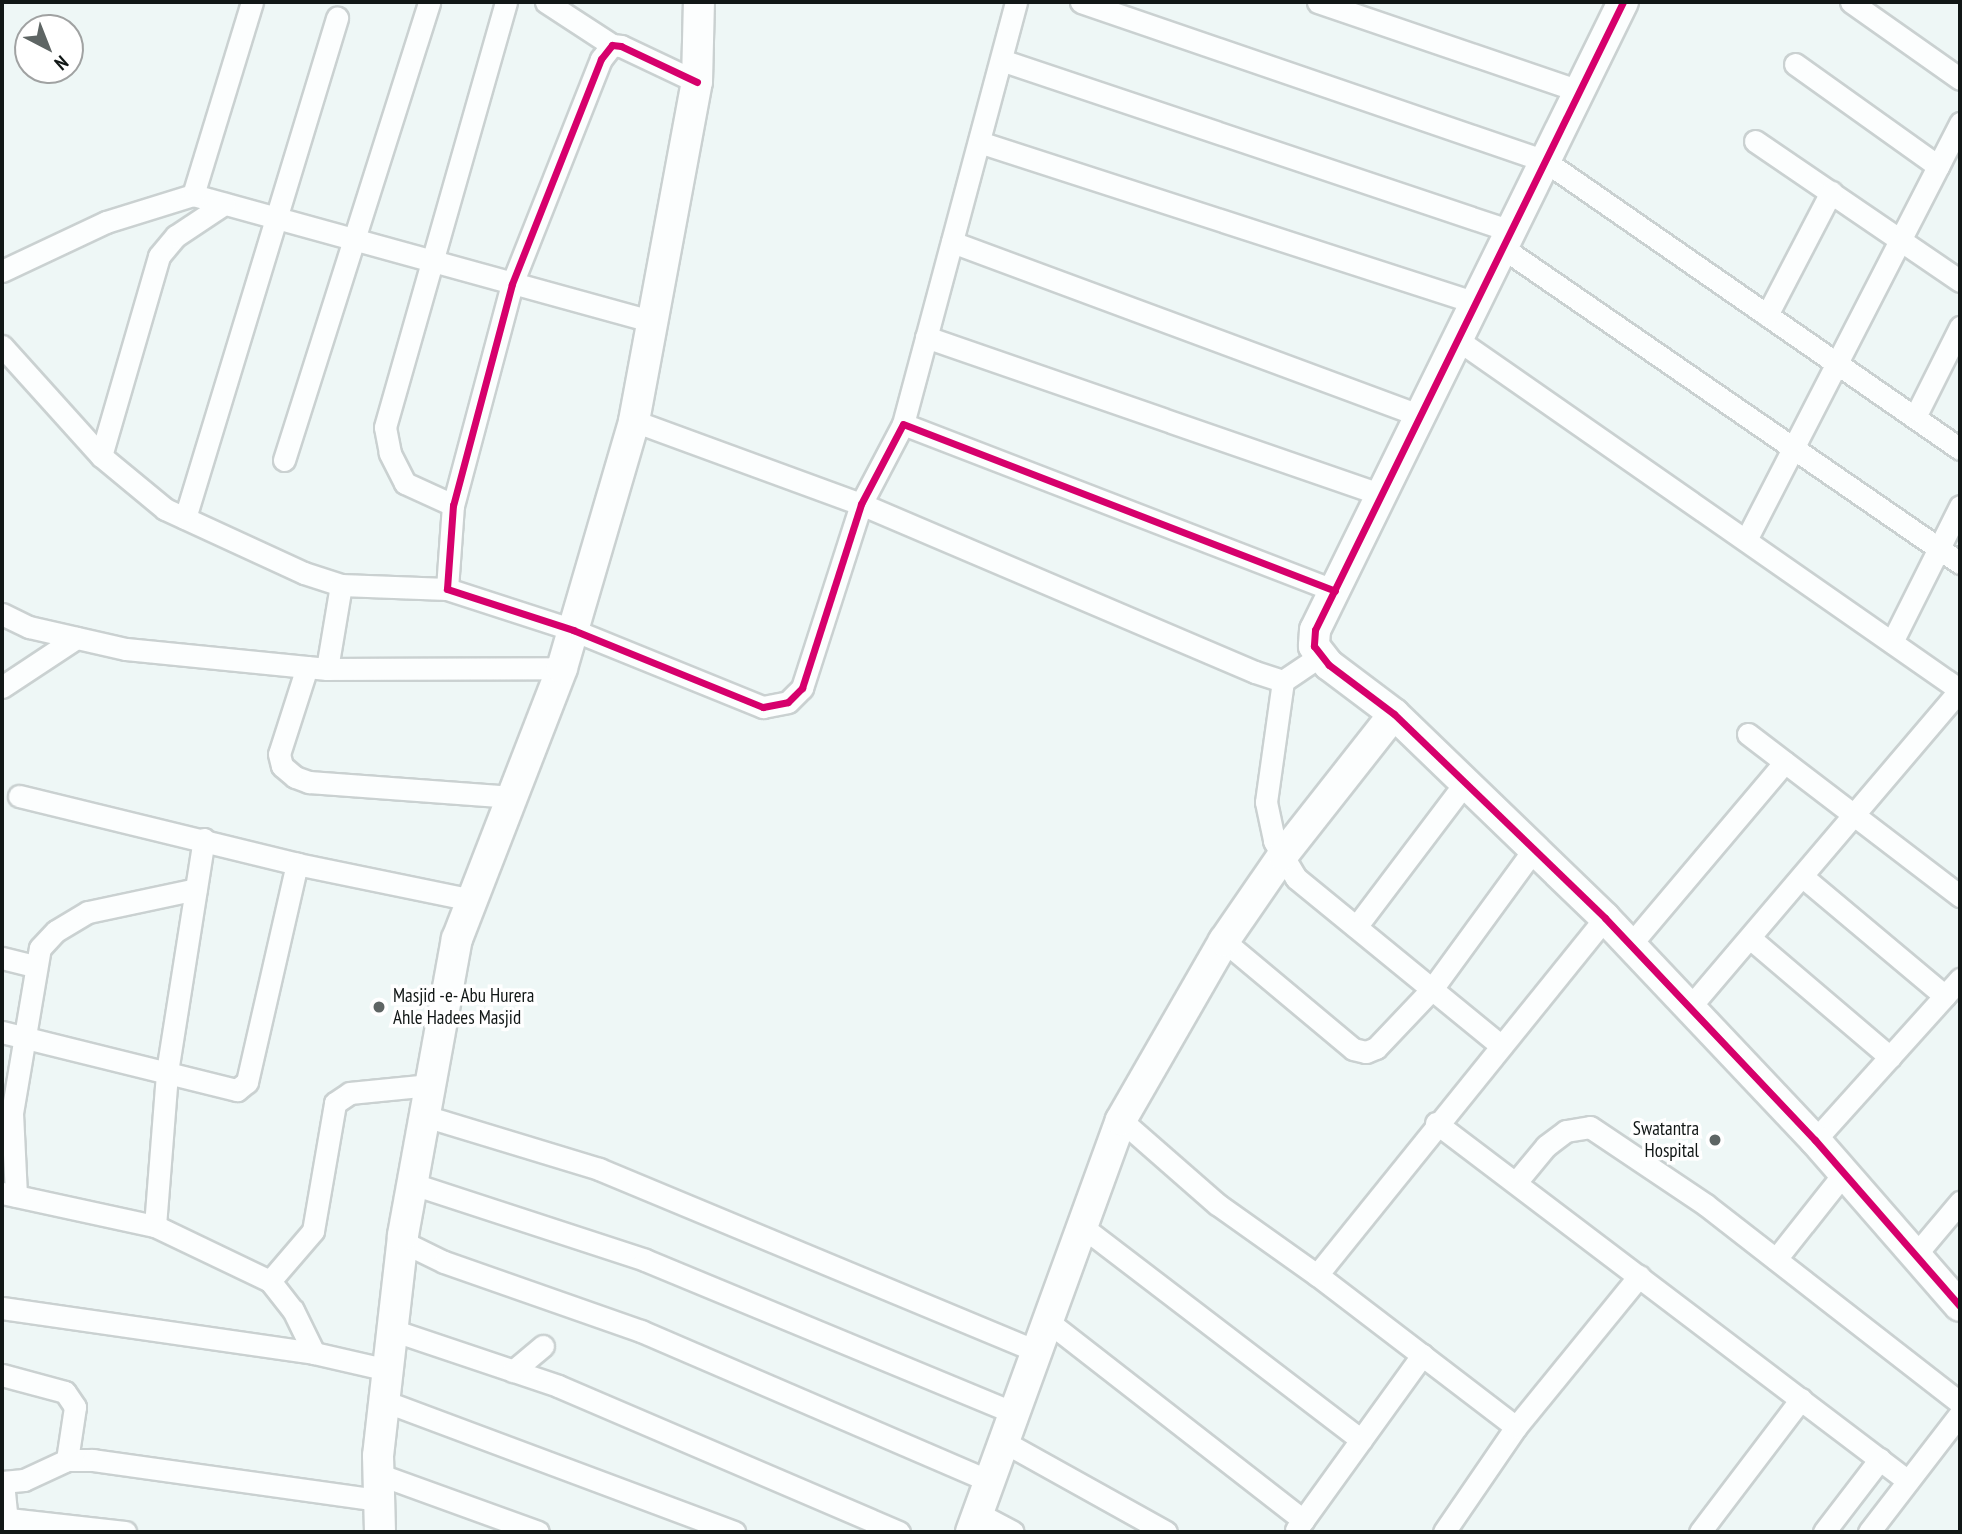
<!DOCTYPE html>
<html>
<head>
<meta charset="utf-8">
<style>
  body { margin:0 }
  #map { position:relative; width:1962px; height:1534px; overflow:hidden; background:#eef7f6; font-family:"PT Sans Narrow",sans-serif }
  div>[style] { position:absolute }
  .roads { filter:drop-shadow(2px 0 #cad1d1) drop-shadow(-2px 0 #cad1d1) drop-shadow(0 2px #cad1d1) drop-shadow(0 -2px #cad1d1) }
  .street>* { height:21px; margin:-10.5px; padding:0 10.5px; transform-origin:10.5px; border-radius:10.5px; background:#fcfefe }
  .secondary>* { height:30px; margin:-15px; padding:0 15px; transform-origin:15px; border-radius:15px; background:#fcfefe }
  .cycleway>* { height:7px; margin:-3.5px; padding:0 3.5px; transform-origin:3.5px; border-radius:3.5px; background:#d6006c }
  .dots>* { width:19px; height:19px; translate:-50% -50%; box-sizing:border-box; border:4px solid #fff; border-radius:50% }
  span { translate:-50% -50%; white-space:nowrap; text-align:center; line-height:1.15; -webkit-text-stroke:7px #fff; paint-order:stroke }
  .poi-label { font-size:19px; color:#111716 }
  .left { translate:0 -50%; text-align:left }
  .right { translate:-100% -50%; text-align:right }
  .frame { position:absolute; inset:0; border:4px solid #111716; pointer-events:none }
  .north { position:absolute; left:14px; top:14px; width:70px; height:70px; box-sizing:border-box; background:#fff; border:2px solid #a0a2a2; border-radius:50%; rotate:138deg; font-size:19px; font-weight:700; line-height:28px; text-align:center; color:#111716 }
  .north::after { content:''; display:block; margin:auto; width:24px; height:32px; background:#5e6564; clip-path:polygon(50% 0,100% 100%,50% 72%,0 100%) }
</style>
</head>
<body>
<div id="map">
  <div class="roads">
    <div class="street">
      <div style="left:546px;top:2px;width:79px;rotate:33.1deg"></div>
      <div style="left:1081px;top:2px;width:490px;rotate:18.9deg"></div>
      <div style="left:1545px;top:161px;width:505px;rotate:34.76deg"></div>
      <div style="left:1318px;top:2px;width:276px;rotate:18.8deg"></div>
      <div style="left:1851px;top:2px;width:133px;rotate:35.2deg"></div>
      <div style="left:1001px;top:60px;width:538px;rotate:18.54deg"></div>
      <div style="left:1795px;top:64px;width:176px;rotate:35.5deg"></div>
      <div style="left:697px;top:82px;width:84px;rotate:-154.7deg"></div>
      <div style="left:621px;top:46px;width:9px;rotate:-174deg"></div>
      <div style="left:612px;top:45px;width:18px;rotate:128deg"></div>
      <div style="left:601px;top:59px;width:242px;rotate:111.6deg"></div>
      <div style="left:512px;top:284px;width:229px;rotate:104.9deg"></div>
      <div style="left:453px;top:505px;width:84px;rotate:94.1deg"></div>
      <div style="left:447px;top:589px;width:133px;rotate:18deg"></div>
      <div style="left:573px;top:630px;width:205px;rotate:22.1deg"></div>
      <div style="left:763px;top:707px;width:25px;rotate:-11deg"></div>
      <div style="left:788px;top:702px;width:20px;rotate:-45deg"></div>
      <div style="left:802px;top:688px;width:193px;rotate:-72.2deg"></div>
      <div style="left:861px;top:504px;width:90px;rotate:-62.3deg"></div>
      <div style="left:903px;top:424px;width:463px;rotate:21.1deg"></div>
      <div style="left:1755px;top:141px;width:248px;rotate:34.3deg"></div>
      <div style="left:979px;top:142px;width:522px;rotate:17.95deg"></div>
      <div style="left:193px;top:195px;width:475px;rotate:15.4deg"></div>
      <div style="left:952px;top:242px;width:500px;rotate:20.35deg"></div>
      <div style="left:1503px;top:248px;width:555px;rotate:34.58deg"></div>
      <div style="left:2px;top:271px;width:115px;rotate:-25.2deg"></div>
      <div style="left:106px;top:222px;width:91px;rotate:-17.2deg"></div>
      <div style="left:193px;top:195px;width:202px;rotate:-73deg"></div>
      <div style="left:1767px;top:315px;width:139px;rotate:-62.5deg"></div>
      <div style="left:926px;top:337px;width:484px;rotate:19.1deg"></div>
      <div style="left:1458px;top:340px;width:612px;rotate:34.88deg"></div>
      <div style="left:2px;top:346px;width:148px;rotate:48deg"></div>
      <div style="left:101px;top:456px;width:83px;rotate:39.6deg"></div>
      <div style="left:165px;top:509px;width:153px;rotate:24.7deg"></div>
      <div style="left:304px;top:573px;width:39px;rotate:18deg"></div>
      <div style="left:341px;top:585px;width:85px;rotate:99.5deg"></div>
      <div style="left:1915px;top:417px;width:101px;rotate:-63.4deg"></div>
      <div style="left:634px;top:421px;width:242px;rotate:20.1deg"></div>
      <div style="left:861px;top:504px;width:428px;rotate:23.1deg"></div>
      <div style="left:1255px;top:672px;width:29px;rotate:18deg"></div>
      <div style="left:1283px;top:681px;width:45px;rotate:-34deg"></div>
      <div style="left:903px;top:424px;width:437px;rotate:-75deg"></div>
      <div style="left:101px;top:456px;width:208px;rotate:-73.8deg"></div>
      <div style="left:159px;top:256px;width:26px;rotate:-50deg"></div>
      <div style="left:176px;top:236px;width:58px;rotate:-33.7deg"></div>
      <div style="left:284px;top:460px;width:480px;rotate:-72.4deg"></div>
      <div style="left:453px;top:505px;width:53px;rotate:-155.4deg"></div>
      <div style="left:405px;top:483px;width:34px;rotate:-117deg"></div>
      <div style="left:390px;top:453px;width:26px;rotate:-101deg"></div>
      <div style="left:385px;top:427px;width:442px;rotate:-74.1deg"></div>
      <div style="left:185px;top:518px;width:523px;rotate:-73.09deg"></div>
      <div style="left:1746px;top:540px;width:469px;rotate:-62.8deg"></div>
      <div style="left:341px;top:585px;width:106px;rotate:2.2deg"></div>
      <div style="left:2px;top:614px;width:30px;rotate:26deg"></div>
      <div style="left:29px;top:627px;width:99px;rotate:12.8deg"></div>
      <div style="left:126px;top:649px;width:202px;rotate:5.7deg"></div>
      <div style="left:327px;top:669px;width:235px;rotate:-0.2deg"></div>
      <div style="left:1892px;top:642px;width:152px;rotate:-63.4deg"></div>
      <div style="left:307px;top:667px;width:91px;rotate:107.8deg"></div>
      <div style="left:279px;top:754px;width:12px;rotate:76deg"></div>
      <div style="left:282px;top:766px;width:17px;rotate:40deg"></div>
      <div style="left:295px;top:777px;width:15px;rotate:20deg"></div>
      <div style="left:309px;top:782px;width:204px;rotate:4.2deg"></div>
      <div style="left:1283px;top:681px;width:122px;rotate:98deg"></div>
      <div style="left:1266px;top:802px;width:40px;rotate:78deg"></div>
      <div style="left:1274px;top:841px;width:43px;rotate:59.3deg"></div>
      <div style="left:1296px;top:878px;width:264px;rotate:39.3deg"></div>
      <div style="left:2px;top:687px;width:89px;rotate:-33.5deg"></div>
      <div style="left:1748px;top:734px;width:267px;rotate:37.4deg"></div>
      <div style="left:19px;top:796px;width:286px;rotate:13.7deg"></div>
      <div style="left:297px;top:864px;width:179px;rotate:11.6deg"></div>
      <div style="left:1803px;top:877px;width:185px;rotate:40deg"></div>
      <div style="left:1356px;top:927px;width:181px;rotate:-52.9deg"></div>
      <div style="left:1750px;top:938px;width:184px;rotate:40.4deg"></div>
      <div style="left:1224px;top:941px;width:168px;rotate:39.9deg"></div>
      <div style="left:1353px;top:1049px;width:13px;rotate:13deg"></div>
      <div style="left:1366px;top:1052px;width:11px;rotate:-22deg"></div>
      <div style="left:1376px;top:1048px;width:81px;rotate:-46.5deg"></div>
      <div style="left:1432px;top:989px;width:173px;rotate:-53.9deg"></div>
      <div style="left:1631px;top:944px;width:238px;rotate:-49.8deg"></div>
      <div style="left:2px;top:958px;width:34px;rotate:14deg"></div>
      <div style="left:1690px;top:1007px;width:416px;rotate:-49.6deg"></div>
      <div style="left:2px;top:1032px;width:242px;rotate:13.9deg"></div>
      <div style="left:237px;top:1090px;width:13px;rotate:-39deg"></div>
      <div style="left:247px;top:1082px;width:224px;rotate:-77.1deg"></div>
      <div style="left:2px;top:1111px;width:10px;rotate:11deg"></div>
      <div style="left:12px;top:1113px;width:83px;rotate:87.2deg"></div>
      <div style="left:12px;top:1113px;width:167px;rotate:-80.4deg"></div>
      <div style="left:40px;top:948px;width:23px;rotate:-47deg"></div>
      <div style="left:56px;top:931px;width:37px;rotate:-31deg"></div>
      <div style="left:88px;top:912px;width:110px;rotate:-12deg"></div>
      <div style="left:425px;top:1116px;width:182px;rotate:16.9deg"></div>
      <div style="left:599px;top:1169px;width:477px;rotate:22.6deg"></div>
      <div style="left:1121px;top:1120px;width:128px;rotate:41.2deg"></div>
      <div style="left:1217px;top:1204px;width:123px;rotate:35.4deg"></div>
      <div style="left:1436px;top:1123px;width:592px;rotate:37.18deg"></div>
      <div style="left:1815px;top:1140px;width:217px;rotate:-48deg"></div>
      <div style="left:1517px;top:1181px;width:45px;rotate:-50.4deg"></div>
      <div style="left:1546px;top:1146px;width:25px;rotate:-37deg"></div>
      <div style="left:1566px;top:1131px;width:24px;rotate:-9deg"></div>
      <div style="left:1590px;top:1127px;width:140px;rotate:33.9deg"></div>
      <div style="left:1706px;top:1205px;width:322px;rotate:37.9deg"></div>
      <div style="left:413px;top:1184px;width:244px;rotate:18.1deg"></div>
      <div style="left:645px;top:1260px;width:402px;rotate:22.5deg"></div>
      <div style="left:2px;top:1193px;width:157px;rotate:12.2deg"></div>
      <div style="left:155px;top:1226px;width:127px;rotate:25.6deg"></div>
      <div style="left:270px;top:1281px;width:37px;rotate:52deg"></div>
      <div style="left:293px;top:1310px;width:48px;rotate:64deg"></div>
      <div style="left:155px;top:1226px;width:154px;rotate:-85.5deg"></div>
      <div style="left:167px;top:1072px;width:236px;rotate:-81deg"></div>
      <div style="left:1084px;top:1228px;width:349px;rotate:37.4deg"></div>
      <div style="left:405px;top:1243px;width:43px;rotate:26deg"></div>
      <div style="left:444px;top:1262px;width:209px;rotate:19.3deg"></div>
      <div style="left:641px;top:1331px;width:381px;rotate:23.3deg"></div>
      <div style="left:1917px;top:1253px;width:67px;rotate:-49.9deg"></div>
      <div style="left:1776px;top:1259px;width:111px;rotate:-51.6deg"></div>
      <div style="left:270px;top:1281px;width:66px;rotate:-49.3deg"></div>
      <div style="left:313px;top:1231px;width:130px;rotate:-80.2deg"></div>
      <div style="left:335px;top:1103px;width:18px;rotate:-34deg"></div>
      <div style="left:350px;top:1093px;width:80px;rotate:-5.7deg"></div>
      <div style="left:2px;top:1308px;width:315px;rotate:8.2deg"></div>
      <div style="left:314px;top:1353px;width:76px;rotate:12.9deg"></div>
      <div style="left:1050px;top:1323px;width:321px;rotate:37.9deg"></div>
      <div style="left:392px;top:1330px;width:175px;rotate:18.6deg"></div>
      <div style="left:558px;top:1386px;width:371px;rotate:23.2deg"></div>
      <div style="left:513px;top:1371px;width:39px;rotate:-40deg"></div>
      <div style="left:2px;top:1375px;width:65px;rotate:15.1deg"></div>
      <div style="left:65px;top:1392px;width:18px;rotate:56deg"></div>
      <div style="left:75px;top:1407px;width:54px;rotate:98.6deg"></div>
      <div style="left:384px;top:1401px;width:374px;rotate:20.5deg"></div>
      <div style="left:1516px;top:1427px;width:250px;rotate:-142.6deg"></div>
      <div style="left:1317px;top:1275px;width:459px;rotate:-51.1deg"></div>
      <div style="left:1006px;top:1443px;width:183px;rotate:29.1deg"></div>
      <div style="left:378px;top:1474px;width:170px;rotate:19.9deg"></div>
      <div style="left:2px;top:1482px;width:22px;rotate:-5deg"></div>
      <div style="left:24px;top:1480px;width:47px;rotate:-24.9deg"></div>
      <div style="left:67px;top:1460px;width:26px"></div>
      <div style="left:93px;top:1460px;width:289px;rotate:8deg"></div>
      <div style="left:3px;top:1482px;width:50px;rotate:84.3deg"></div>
      <div style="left:979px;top:1514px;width:38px;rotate:28deg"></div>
      <div style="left:10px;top:1519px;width:116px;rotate:6.4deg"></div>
      <div style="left:1296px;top:1530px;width:216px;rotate:-54.2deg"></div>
      <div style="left:1444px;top:1532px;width:127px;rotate:-55.6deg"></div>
      <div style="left:1516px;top:1427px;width:195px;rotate:-50.8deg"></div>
      <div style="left:1700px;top:1532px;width:167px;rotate:-52.8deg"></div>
      <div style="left:1824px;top:1532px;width:92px;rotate:-52.5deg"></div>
      <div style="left:1869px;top:1532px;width:149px;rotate:-52.4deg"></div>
    </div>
    <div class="secondary">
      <div style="left:1623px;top:2px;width:699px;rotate:116.13deg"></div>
      <div style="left:1315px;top:630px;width:16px;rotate:94deg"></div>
      <div style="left:1314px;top:646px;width:24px;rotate:52deg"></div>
      <div style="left:1329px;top:665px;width:81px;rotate:37deg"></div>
      <div style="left:1394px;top:714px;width:293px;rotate:44deg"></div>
      <div style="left:1605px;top:918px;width:306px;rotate:46.6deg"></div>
      <div style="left:1815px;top:1140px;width:220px;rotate:48.9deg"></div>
      <div style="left:380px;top:1532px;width:76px;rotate:-91.5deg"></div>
      <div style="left:378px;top:1456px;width:222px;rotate:-83.5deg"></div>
      <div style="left:403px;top:1235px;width:301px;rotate:-79.7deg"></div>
      <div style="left:457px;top:939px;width:291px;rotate:-68.8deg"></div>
      <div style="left:562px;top:668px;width:257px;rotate:-73.7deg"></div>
      <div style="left:634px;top:421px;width:345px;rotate:-79.5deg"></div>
      <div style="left:697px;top:82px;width:80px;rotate:-88.6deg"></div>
      <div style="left:971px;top:1532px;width:438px;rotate:-70deg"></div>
      <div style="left:1121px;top:1120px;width:207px;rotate:-60.1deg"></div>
      <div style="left:1224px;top:941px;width:104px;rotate:-55.5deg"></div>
      <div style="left:1283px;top:855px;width:179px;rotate:-51.8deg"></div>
    </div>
  </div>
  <div class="cycleway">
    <div style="left:1623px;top:2px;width:699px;rotate:116.13deg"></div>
    <div style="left:1315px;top:630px;width:16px;rotate:94deg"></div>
    <div style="left:1314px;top:646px;width:24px;rotate:52deg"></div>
    <div style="left:1329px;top:665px;width:81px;rotate:37deg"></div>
    <div style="left:1394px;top:714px;width:293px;rotate:44deg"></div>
    <div style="left:1605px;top:918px;width:306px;rotate:46.6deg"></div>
    <div style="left:1815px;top:1140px;width:220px;rotate:48.9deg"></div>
    <div style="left:697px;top:82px;width:84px;rotate:-154.7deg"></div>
    <div style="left:621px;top:46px;width:9px;rotate:-174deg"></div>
    <div style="left:612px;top:45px;width:18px;rotate:128deg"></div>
    <div style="left:601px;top:59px;width:242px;rotate:111.6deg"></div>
    <div style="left:512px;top:284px;width:229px;rotate:104.9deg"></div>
    <div style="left:453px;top:505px;width:84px;rotate:94.1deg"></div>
    <div style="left:447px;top:589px;width:133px;rotate:18deg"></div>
    <div style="left:573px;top:630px;width:205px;rotate:22.1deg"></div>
    <div style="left:763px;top:707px;width:25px;rotate:-11deg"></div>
    <div style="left:788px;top:702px;width:20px;rotate:-45deg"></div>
    <div style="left:802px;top:688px;width:193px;rotate:-72.2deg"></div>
    <div style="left:861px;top:504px;width:90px;rotate:-62.3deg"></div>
    <div style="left:903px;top:424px;width:463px;rotate:21.1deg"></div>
  </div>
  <div class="dots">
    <div style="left:379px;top:1007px;background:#5e6564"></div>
    <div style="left:1715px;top:1140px;background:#5e6564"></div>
  </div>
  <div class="poi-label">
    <span class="left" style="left:393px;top:1007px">Masjid -e- Abu Hurera<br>Ahle Hadees Masjid</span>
    <span class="right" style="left:1699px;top:1140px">Swatantra<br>Hospital</span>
  </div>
  <div class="frame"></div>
  <div class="north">N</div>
</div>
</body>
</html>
